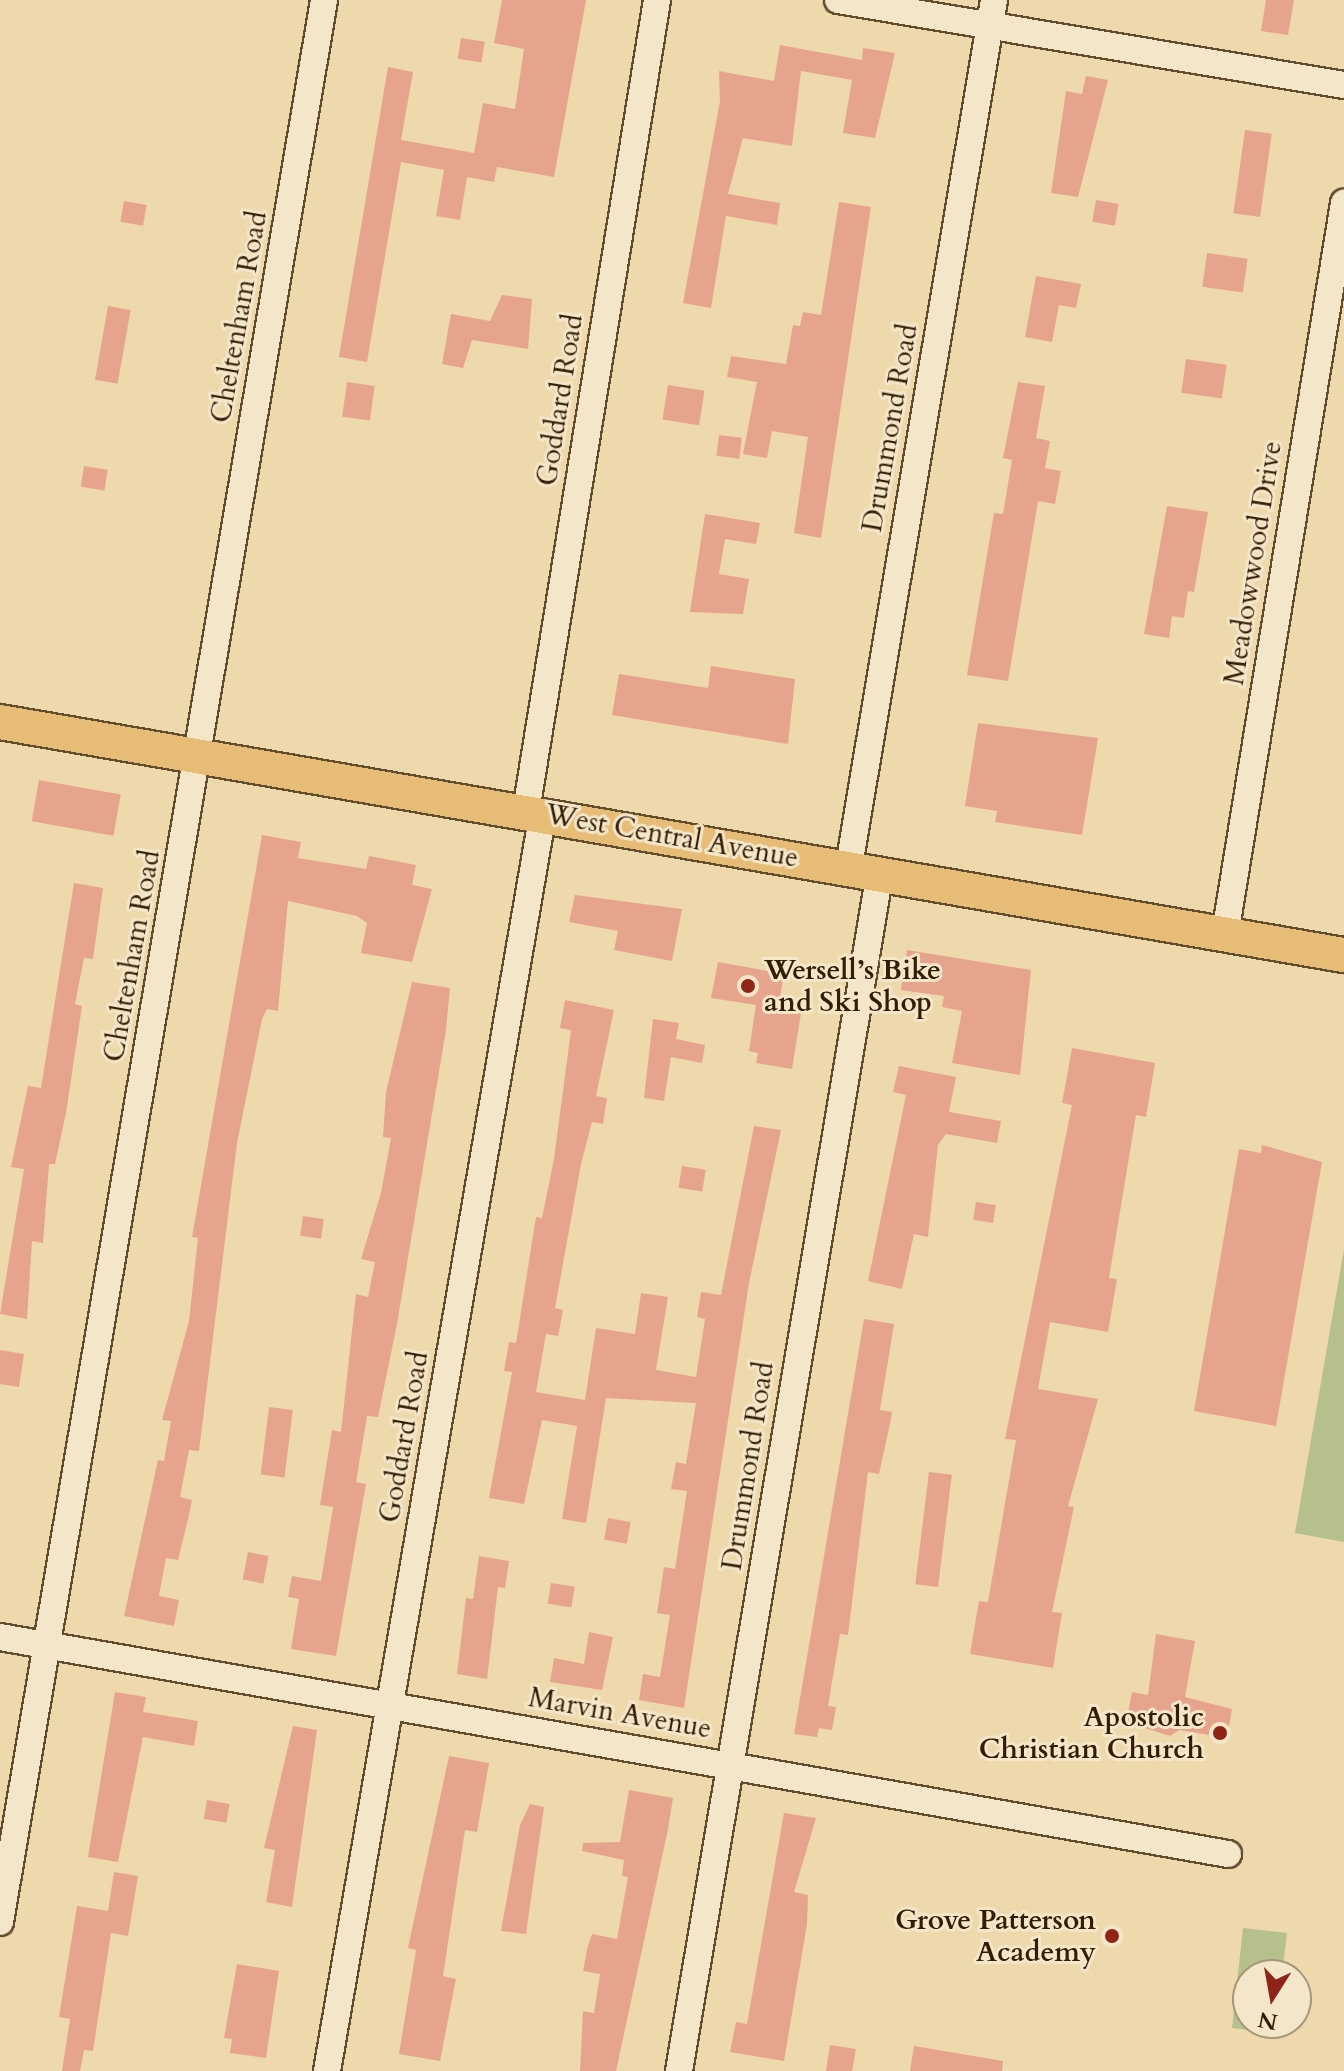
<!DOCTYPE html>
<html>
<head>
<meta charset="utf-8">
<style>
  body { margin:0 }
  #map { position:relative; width:1344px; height:2071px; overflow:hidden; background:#eed9ac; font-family:Cardo,serif }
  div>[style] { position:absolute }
  .green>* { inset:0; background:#b6c08c }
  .building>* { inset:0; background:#e7a48c; transform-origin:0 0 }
  .roads { filter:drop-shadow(2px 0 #624c2e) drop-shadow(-2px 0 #624c2e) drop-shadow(0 2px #624c2e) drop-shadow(0 -2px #624c2e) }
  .minor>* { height:26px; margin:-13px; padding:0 13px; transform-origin:13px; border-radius:13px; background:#f4e6c9 }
  .major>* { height:34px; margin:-17px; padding:0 17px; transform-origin:17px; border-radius:17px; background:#e7bc76 }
  .dots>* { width:22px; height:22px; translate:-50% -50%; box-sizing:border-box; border:4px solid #f4e6c9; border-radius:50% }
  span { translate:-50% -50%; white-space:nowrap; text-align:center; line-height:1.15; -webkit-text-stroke:6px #f4e6c9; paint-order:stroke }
  .street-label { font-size:28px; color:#331d04 }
  .poi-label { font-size:28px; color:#331d04; font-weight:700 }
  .left { translate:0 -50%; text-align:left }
  .right { translate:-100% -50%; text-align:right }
  .north { position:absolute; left:1232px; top:1959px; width:80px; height:80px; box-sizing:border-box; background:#f4e6c9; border:2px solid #a7967a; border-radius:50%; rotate:191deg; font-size:22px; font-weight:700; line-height:32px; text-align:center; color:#331d04 }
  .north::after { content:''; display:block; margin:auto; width:28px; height:36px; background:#8f2418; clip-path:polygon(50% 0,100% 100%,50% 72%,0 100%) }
</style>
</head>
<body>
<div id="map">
  <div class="green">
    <div style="clip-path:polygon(1344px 1249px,1344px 1542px,1295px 1533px)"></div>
    <div style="clip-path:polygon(1243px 1928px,1287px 1933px,1282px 1975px,1248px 1975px,1248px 2023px,1277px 2023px,1276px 2033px,1232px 2028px)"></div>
  </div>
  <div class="building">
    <div style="clip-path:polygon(502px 0,586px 0,554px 177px,497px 167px,494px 182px,467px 177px,460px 220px,436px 216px,444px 170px,401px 162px,367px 362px,339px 357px,388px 67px,413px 72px,401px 140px,474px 153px,483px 103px,515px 109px,524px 49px,494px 43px)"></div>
    <div style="clip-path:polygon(1266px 0,1294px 0,1288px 35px,1261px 31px)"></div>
    <div style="left:461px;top:38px;width:24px;height:21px;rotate:9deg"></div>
    <div style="clip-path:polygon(780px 45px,862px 60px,863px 48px,895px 53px,875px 138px,843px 133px,852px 80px,801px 71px,792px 146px,743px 138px,728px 194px,780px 203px,777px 225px,726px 216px,711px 308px,683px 303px,720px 101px,719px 71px,774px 81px)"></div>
    <div style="clip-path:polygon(1086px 76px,1108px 80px,1078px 197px,1051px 193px,1066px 91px,1082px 94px)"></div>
    <div style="left:1245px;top:130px;width:27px;height:84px;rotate:8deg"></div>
    <div style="left:1096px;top:200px;width:23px;height:22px;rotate:10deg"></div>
    <div style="left:124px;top:201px;width:23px;height:21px;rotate:10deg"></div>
    <div style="clip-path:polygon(839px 202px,871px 207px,821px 538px,794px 533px,808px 437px,772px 431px,767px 458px,743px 454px,757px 382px,727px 377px,731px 356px,786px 364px,793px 325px,800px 326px,803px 312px,821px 315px)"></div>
    <div style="left:1207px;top:253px;width:41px;height:34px;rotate:8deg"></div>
    <div style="clip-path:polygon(1036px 276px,1081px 284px,1076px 308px,1059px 305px,1052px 342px,1025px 337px)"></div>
    <div style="clip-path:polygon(502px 295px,532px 299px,528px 349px,472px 340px,463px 368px,442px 364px,451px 314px,490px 321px)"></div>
    <div style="left:108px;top:306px;width:23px;height:75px;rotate:10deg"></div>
    <div style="left:1186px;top:359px;width:41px;height:34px;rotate:8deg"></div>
    <div style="left:347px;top:382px;width:28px;height:35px;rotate:8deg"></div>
    <div style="clip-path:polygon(1018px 382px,1045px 386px,1036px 438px,1050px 441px,1045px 468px,1061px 471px,1055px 504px,1038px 501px,1008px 681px,967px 675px,994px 513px,1003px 514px,1012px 460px,1003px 458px)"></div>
    <div style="left:668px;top:385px;width:37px;height:35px;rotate:9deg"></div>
    <div style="left:719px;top:435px;width:23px;height:21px;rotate:7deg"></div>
    <div style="left:84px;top:466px;width:24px;height:21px;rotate:9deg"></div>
    <div style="clip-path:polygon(1167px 506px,1208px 512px,1194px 592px,1188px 591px,1184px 618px,1172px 616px,1169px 638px,1144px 634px)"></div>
    <div style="clip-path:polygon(705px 514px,760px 523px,756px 544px,725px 539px,719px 574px,749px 579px,743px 614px,690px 612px)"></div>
    <div style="clip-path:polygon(711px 666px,795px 679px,788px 744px,612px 715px,619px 674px,708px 688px)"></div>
    <div style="clip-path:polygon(978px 723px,1098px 738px,1082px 835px,995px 822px,997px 811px,965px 806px)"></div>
    <div style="left:39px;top:780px;width:83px;height:42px;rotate:10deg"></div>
    <div style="clip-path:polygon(262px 835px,301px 842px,298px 858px,366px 869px,369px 856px,416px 865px,412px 885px,432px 889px,412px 962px,361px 953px,367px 923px,357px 916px,288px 901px,278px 1011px,267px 1009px,262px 1019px,237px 1143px,199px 1451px,189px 1450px,180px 1497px,192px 1500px,188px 1519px,178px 1560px,166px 1558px,159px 1596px,179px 1600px,174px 1626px,124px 1616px,158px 1460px,164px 1461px,171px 1421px,162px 1420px,189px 1321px,198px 1238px,192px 1237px)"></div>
    <div style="clip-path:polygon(74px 883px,103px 888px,93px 959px,84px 958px,75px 1004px,82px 1006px,66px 1113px,55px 1164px,49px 1164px,43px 1243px,32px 1241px,27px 1319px,0 1314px,24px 1169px,11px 1167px,28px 1086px,41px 1088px)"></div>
    <div style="clip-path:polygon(575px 895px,682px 909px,672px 961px,614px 950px,618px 931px,569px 922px)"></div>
    <div style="clip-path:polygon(907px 950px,1031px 970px,1020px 1075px,952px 1063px,962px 1011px,942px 1007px,944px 996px,901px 990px)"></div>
    <div style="clip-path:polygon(718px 962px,784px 974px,780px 997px,803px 1001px,792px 1069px,756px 1063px,758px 1053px,749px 1051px,756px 1005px,711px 998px)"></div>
    <div style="clip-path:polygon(412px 982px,450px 988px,446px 1030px,397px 1324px,378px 1417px,367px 1416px,356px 1482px,366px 1484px,336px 1656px,291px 1649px,299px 1599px,288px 1597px,292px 1576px,321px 1581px,333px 1507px,320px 1505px,332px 1430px,341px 1432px,356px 1294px,368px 1297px,375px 1262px,361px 1259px,381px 1193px,391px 1138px,383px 1137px,386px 1092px)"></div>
    <div style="clip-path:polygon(565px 1000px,614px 1010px,596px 1096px,607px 1098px,603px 1124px,592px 1122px,581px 1164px,555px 1308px,563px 1310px,558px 1336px,546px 1334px,536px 1392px,585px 1400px,596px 1328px,635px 1334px,641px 1293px,668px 1297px,656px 1370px,696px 1377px,705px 1319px,697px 1317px,701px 1292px,721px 1295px,754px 1126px,781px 1130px,749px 1283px,684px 1708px,639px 1700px,643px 1674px,660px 1677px,670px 1615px,657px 1613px,664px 1567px,675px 1569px,687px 1491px,671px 1489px,676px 1462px,686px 1464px,696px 1403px,606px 1398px,586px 1523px,562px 1519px,577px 1426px,542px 1420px,524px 1504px,489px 1498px,512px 1372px,504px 1371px,509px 1342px,516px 1343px,536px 1217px,542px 1218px,554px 1159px,571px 1030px,560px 1028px)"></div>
    <div style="clip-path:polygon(653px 1019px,679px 1023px,676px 1039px,705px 1045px,702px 1063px,671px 1057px,664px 1101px,644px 1098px)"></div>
    <div style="clip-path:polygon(1072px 1048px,1155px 1063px,1146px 1117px,1136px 1115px,1109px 1278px,1117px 1279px,1108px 1332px,1050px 1322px,1038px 1389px,1098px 1399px,1068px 1506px,1074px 1507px,1052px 1612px,1062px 1613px,1053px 1668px,970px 1654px,979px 1601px,988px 1602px,1016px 1440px,1005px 1439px,1072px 1105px,1062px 1103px)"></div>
    <div style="clip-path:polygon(899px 1066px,956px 1077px,949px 1112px,1001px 1121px,997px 1143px,946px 1134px,938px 1145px,928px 1237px,914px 1234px,902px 1289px,868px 1281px,906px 1095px,893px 1092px)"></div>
    <div style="clip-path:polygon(1262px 1145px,1322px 1162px,1276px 1426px,1194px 1411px,1239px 1149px,1261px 1153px)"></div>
    <div style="left:682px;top:1166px;width:24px;height:22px;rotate:9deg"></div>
    <div style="left:976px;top:1202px;width:20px;height:18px;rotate:9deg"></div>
    <div style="left:303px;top:1216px;width:21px;height:20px;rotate:8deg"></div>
    <div style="clip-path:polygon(864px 1319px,894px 1324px,880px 1410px,892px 1412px,891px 1419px,879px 1474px,868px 1472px,848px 1635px,840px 1634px,828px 1706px,836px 1707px,832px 1730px,819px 1728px,817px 1737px,794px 1734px)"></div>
    <div style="clip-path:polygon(0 1350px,24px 1354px,19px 1387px,0 1384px)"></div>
    <div style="left:269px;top:1407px;width:24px;height:68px;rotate:7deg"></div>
    <div style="left:929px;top:1472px;width:23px;height:113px;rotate:7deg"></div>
    <div style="left:608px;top:1518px;width:23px;height:22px;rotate:10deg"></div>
    <div style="left:248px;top:1552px;width:21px;height:28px;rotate:11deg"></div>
    <div style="clip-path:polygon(479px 1556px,509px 1561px,505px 1588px,498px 1587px,487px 1679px,457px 1674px,466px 1598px,473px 1599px)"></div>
    <div style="left:551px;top:1583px;width:24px;height:21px;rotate:9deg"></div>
    <div style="clip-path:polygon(589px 1632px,613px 1637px,602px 1690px,550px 1682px,554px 1658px,584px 1664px)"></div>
    <div style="clip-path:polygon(1156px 1634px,1195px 1641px,1185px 1697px,1232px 1709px,1227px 1738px,1179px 1730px,1170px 1736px,1126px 1722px,1132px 1692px,1148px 1695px)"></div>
    <div style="clip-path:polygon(115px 1692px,146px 1697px,143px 1712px,198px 1721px,194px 1746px,143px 1737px,118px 1862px,88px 1857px)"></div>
    <div style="clip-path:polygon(293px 1726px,317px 1730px,292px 1907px,266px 1902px,275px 1850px,264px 1848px)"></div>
    <div style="clip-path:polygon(449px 1756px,489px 1763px,477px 1832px,465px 1830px,443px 1976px,456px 1979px,440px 2061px,399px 2054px,416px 1950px,408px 1948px)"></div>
    <div style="clip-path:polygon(629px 1790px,673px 1798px,668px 1829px,616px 2071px,580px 2071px,583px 2011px,594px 2013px,600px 1974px,583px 1971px,587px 1949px,592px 1934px,617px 1939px,628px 1877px,622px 1876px,624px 1860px,582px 1851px,583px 1843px,620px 1842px)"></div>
    <div style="left:207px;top:1800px;width:23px;height:19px;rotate:10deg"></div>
    <div style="clip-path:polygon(530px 1804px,544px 1807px,526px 1934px,501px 1931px,520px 1825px)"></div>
    <div style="clip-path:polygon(784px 1813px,816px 1818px,794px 1892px,808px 1895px,807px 1924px,784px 2061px,730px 2052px,736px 2022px,747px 2024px)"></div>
    <div style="clip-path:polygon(114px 1872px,138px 1876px,128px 1936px,111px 1933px,93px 2051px,84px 2050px,80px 2071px,62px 2071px,70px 2019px,59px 2017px,77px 1906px,108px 1911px)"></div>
    <div style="clip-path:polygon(237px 1964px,279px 1971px,266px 2058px,230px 2053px,232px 2039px,224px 2038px)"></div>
    <div style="clip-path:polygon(830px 2045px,856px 2049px,852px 2071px,826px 2071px)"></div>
    <div style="clip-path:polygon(914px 2046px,1003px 2061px,1002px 2071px,910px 2071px)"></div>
  </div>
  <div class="roads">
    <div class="minor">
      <div style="left:838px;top:0;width:513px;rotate:9.54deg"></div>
      <div style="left:526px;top:811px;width:822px;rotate:-80.82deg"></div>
      <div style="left:849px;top:866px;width:878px;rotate:-80.49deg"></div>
      <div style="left:1225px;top:934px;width:741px;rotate:-80.75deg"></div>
      <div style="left:0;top:1637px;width:1247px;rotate:10.02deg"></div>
      <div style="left:0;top:1922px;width:1949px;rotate:-80.43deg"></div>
      <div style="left:327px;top:2071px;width:1276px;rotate:-80.26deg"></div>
      <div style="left:679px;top:2071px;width:1216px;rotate:-80.48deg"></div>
    </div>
    <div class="major">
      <div style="left:0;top:722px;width:1364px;rotate:9.84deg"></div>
    </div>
  </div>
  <div class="dots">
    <div style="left:748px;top:986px;background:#8f2418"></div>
    <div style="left:1220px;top:1733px;background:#8f2418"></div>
    <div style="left:1112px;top:1936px;background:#8f2418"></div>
  </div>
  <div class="street-label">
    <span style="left:239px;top:317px;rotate:-80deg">Cheltenham Road</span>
    <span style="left:560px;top:400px;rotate:-81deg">Goddard Road</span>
    <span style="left:890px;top:428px;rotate:-80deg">Drummond Road</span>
    <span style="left:1253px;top:563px;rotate:-81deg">Meadowwood Drive</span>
    <span style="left:672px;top:836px;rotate:10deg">West Central Avenue</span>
    <span style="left:132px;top:956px;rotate:-80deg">Cheltenham Road</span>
    <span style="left:404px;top:1437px;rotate:-80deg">Goddard Road</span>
    <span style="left:748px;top:1466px;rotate:-81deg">Drummond Road</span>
    <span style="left:620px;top:1713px;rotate:10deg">Marvin Avenue</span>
  </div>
  <div class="poi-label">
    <span class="left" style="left:764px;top:986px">Wersell’s Bike<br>and Ski Shop</span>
    <span class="right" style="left:1204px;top:1733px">Apostolic<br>Christian Church</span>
    <span class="right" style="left:1096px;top:1936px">Grove Patterson<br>Academy</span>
  </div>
  <div class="north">N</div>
</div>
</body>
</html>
